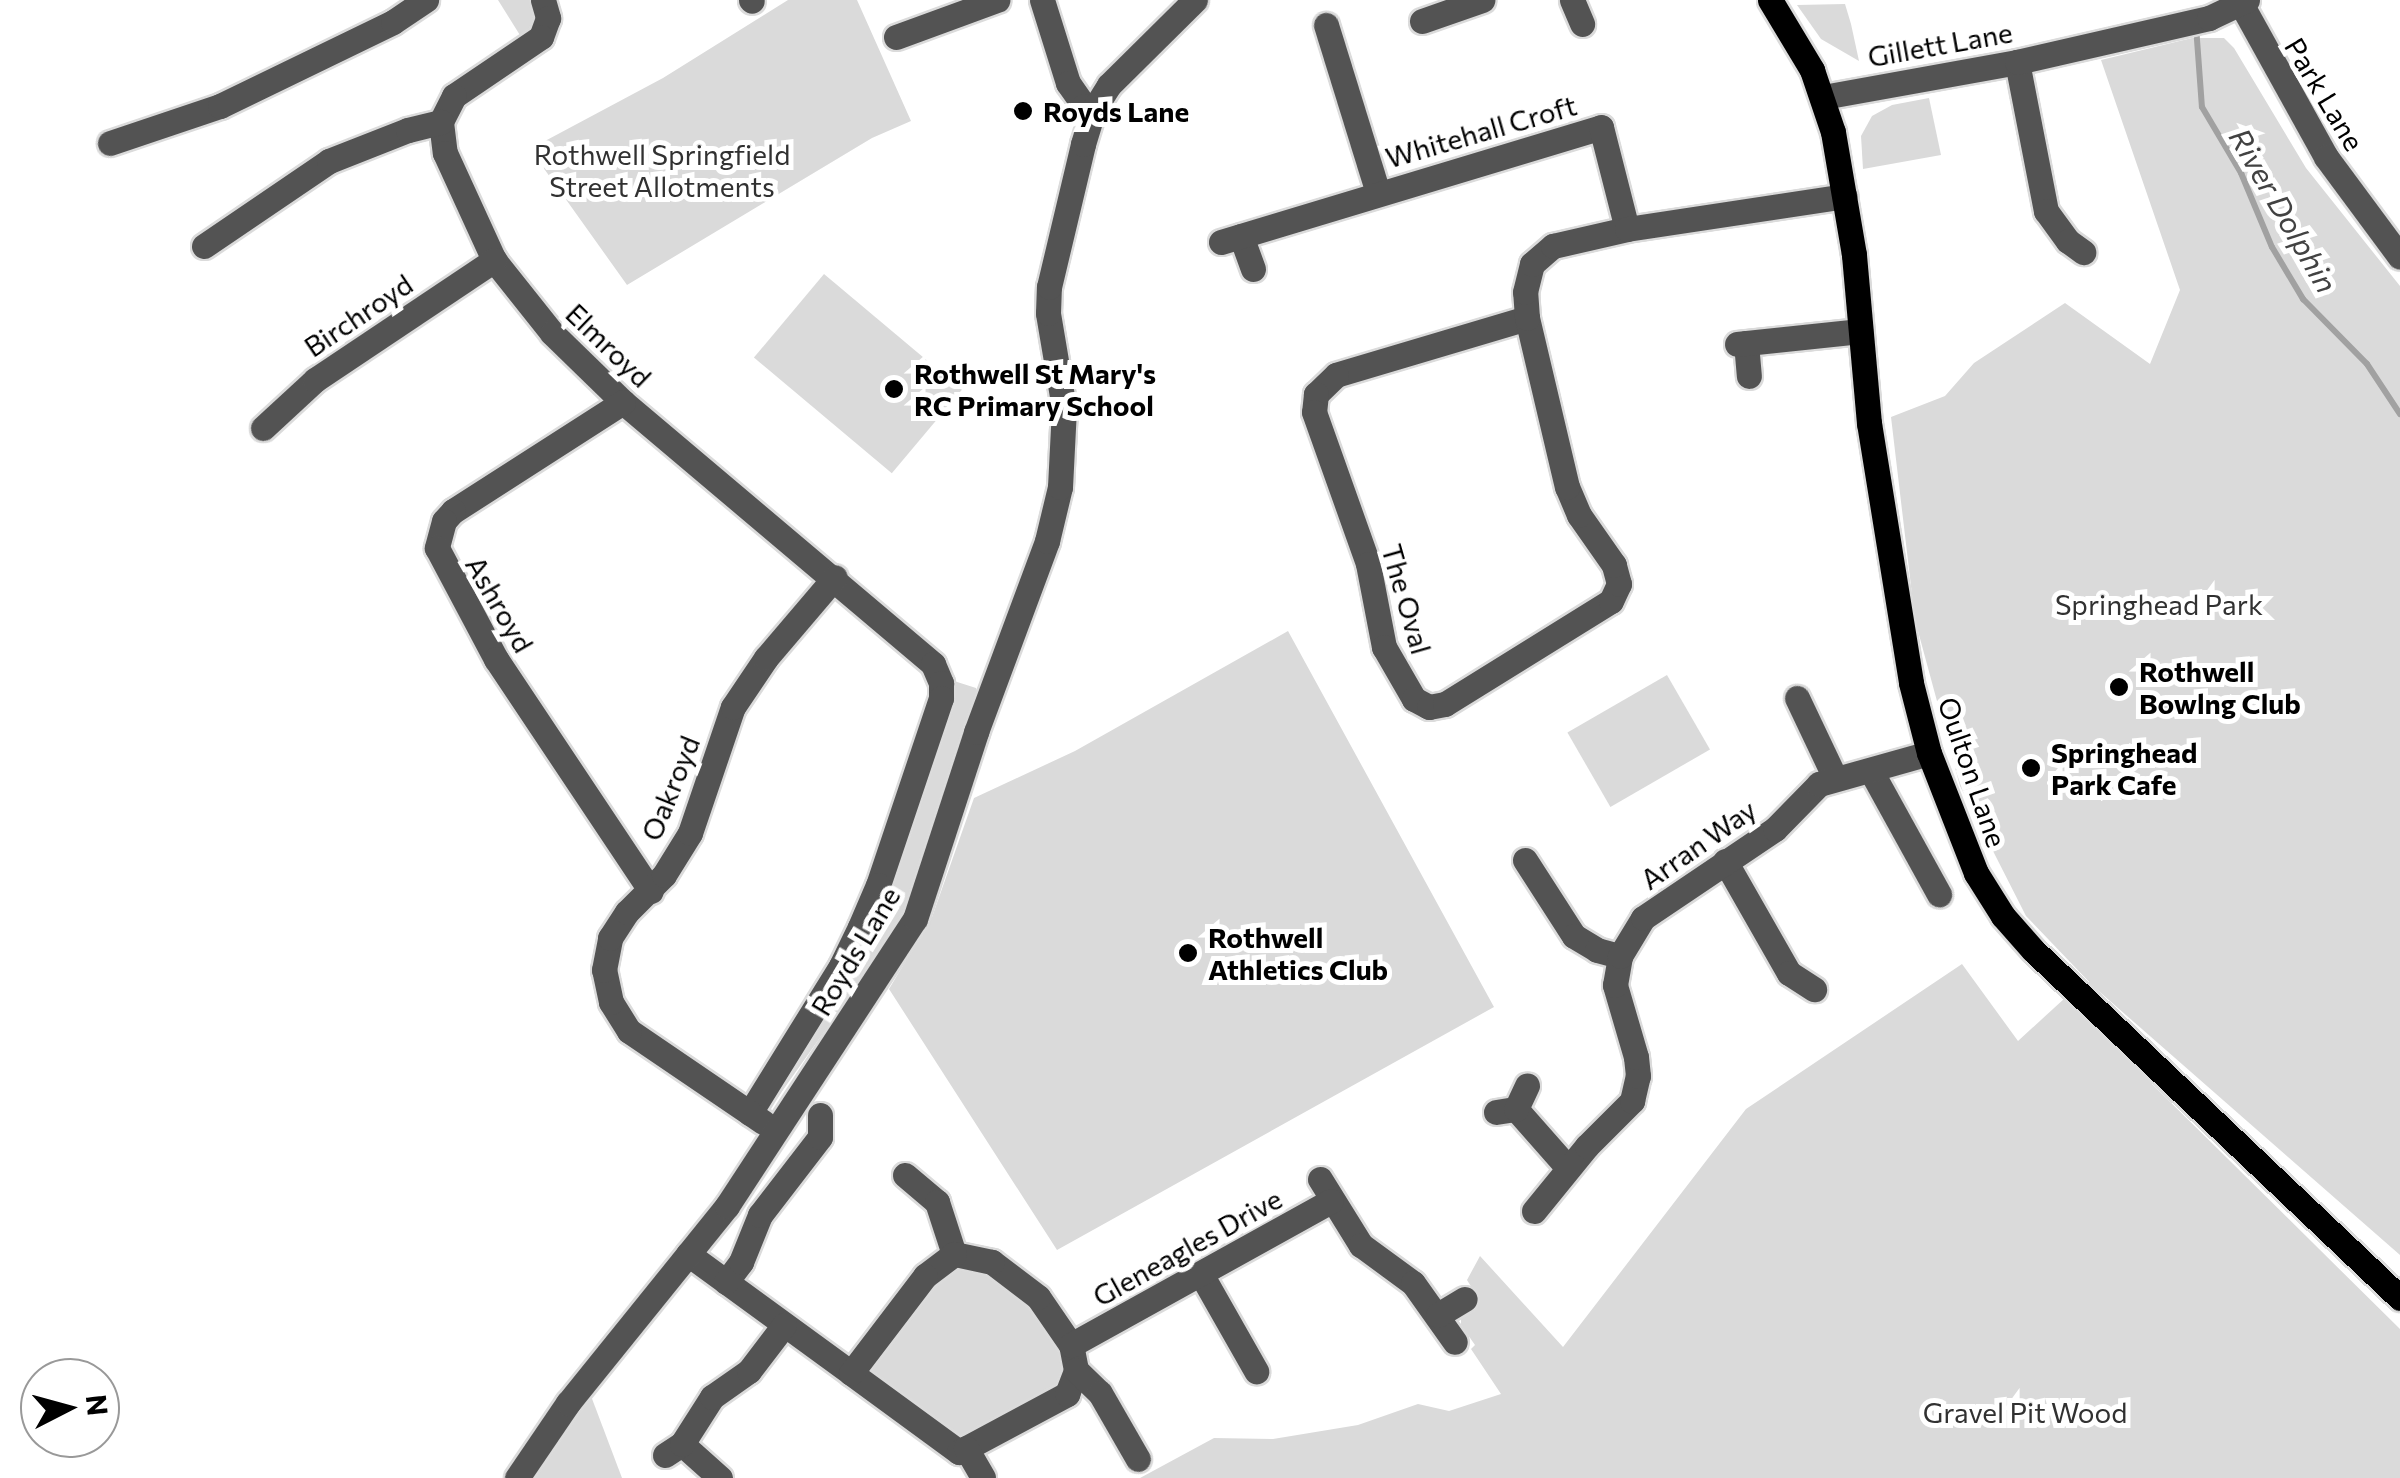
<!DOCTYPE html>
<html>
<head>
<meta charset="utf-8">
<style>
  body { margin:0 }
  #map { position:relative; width:2400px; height:1478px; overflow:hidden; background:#fff; font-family:Commissioner,sans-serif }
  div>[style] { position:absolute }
  .green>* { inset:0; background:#dadada; transform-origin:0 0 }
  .stream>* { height:6px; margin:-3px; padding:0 3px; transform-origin:3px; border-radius:3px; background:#a1a1a1 }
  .roads { filter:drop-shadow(2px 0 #dbdbdb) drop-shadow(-2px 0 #dbdbdb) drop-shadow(0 2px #dbdbdb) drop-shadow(0 -2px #dbdbdb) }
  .minor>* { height:25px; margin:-12.5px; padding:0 12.5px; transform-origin:12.5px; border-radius:12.5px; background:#535353 }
  .major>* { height:25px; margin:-12.5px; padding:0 12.5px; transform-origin:12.5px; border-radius:12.5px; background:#000 }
  .dots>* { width:28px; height:28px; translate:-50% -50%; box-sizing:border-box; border:5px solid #fff; border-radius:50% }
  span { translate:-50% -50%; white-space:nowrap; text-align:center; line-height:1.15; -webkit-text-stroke:10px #fff; paint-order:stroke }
  .street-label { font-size:28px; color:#000 }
  .poi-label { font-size:28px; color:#000; font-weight:700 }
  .left { translate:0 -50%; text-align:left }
  .park-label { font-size:28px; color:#313131 }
  .water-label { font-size:30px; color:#424242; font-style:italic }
  .north { position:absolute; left:20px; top:1358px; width:100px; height:100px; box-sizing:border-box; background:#fff; border:2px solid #999; border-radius:50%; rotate:84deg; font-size:28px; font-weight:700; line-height:40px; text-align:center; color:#000 }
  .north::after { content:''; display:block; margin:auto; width:35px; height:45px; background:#000; clip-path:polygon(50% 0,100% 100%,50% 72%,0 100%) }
</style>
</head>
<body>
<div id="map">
  <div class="green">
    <div style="clip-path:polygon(498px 0,533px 0,535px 18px,523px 40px)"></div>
    <div style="clip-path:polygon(788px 0,857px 0,911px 121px,872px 138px,627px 285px,530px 149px,663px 78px)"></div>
    <div style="clip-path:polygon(1845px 4px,1851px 24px,1859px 61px,1821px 39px,1797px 5px)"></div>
    <div style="clip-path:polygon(2192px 38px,2224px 38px,2234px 48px,2306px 168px,2400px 286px,2400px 1255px,2094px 987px,2026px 916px,1960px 786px,1915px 620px,1891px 417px,1945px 396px,1974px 363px,2065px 303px,2150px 364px,2180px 290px,2101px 60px)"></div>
    <div style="clip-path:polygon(1929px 98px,1941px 155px,1863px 169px,1861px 136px,1872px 116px,1892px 105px)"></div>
    <div style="left:824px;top:274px;width:180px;height:109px;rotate:40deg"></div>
    <div style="clip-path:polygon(1288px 631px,1494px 1007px,1057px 1250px,889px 989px,932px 917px,974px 798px,1075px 751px)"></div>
    <div style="left:1667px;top:675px;width:86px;height:115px;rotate:60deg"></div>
    <div style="clip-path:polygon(954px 681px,976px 688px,978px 693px,909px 901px,868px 970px,773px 1104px,855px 963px)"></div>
    <div style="clip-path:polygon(1962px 964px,2018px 1041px,2065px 998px,2400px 1329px,2400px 1478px,1140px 1478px,1214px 1438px,1273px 1439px,1358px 1425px,1418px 1404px,1449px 1411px,1501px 1394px,1471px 1349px,1475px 1345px,1461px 1325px,1461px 1316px,1480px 1301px,1467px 1280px,1480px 1256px,1563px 1347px,1746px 1109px)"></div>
    <div style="clip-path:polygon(961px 1267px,991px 1273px,1029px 1300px,1063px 1354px,1065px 1372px,1056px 1388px,966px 1436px,957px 1436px,871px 1370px,934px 1279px)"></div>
    <div style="clip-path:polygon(591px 1396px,622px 1478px,534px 1478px)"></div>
  </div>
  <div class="stream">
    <div style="left:2196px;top:26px;width:81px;rotate:85.8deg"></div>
    <div style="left:2202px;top:107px;width:77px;rotate:59.4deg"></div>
    <div style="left:2241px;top:173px;width:80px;rotate:67.3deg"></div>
    <div style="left:2272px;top:247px;width:61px;rotate:59.2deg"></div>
    <div style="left:2303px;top:299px;width:91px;rotate:45.4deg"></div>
    <div style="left:2367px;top:364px;width:60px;rotate:56.6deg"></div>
  </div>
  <div class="roads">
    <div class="minor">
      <div style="left:543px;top:0;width:19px;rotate:74deg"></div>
      <div style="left:548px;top:18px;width:20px;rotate:110deg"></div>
      <div style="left:541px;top:37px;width:105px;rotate:145.9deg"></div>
      <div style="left:454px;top:96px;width:29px;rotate:117deg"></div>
      <div style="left:441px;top:122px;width:31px;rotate:83deg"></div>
      <div style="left:445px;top:153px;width:118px;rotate:65.4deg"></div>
      <div style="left:494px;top:260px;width:93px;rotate:51.5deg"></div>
      <div style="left:552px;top:333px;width:99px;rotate:44.2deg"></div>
      <div style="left:623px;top:402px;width:406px;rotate:40.2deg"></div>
      <div style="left:933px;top:664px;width:21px;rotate:67deg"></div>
      <div style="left:941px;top:683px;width:15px;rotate:90deg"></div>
      <div style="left:941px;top:698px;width:197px;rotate:108.6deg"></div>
      <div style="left:878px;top:885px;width:46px;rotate:113.2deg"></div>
      <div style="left:860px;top:927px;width:43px;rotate:116deg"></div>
      <div style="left:841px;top:966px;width:173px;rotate:121.8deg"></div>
      <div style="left:751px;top:0;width:1px;rotate:45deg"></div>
      <div style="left:1042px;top:0;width:87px;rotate:72.6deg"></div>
      <div style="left:1068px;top:83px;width:28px;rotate:55deg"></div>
      <div style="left:1084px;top:106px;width:10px;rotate:17deg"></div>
      <div style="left:1572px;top:0;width:26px;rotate:67deg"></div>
      <div style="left:2239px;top:0;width:179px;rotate:61deg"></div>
      <div style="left:2326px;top:157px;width:124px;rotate:53.5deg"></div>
      <div style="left:1422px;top:21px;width:64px;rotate:-19.3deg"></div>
      <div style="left:1326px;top:25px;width:176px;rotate:72.8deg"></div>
      <div style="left:896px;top:37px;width:108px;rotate:-20.1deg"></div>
      <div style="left:2017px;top:62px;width:152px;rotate:79deg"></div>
      <div style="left:2046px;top:211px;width:37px;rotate:54deg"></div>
      <div style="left:2068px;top:241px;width:19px;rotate:36deg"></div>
      <div style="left:1823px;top:97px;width:197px;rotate:-10.2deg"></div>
      <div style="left:2017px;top:62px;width:197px;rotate:-12.9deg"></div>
      <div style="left:2209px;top:18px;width:42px;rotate:-25.3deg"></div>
      <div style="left:110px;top:143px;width:116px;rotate:-18.6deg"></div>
      <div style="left:220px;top:106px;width:192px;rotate:-25.9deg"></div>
      <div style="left:393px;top:22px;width:40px;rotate:-34deg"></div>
      <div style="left:1241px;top:236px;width:35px;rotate:70deg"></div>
      <div style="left:1221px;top:242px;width:397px;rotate:-16.8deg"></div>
      <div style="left:1601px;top:127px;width:105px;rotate:75.7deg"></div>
      <div style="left:204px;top:246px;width:151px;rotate:-34.2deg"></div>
      <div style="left:329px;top:161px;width:85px;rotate:-21.4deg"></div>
      <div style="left:408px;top:130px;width:34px;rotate:-14deg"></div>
      <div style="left:1527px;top:318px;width:199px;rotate:163.4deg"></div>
      <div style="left:1336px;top:375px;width:28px;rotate:136deg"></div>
      <div style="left:1316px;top:394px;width:18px;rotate:96deg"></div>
      <div style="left:1314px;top:412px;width:161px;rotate:70.4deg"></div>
      <div style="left:1368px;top:564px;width:85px;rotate:79.1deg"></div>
      <div style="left:1384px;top:647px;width:60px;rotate:60deg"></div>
      <div style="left:1414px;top:699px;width:17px;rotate:28deg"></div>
      <div style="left:1429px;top:707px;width:16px;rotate:-11deg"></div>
      <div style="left:1445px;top:704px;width:195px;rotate:-31.8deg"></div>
      <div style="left:1611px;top:601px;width:19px;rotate:-65deg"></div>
      <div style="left:1619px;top:584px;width:20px;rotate:-105deg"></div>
      <div style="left:1614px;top:565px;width:61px;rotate:-125deg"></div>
      <div style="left:1579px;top:515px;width:30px;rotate:-113deg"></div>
      <div style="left:1567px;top:487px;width:174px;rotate:-103.3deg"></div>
      <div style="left:1527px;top:318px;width:26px;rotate:-94deg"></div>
      <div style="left:1525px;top:292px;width:29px;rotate:-76deg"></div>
      <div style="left:1532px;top:264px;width:28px;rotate:-41deg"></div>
      <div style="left:1553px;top:246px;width:76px;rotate:-12.9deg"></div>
      <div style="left:1627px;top:229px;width:220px;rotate:-8.6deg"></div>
      <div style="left:1746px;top:343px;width:33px;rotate:85deg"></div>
      <div style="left:1737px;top:344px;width:124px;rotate:-6deg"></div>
      <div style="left:623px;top:402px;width:202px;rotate:147.3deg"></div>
      <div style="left:453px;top:511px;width:13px;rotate:132deg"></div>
      <div style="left:444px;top:521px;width:28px;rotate:105deg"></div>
      <div style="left:437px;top:548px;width:126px;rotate:62deg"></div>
      <div style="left:496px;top:659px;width:279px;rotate:56.3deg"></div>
      <div style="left:263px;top:428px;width:71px;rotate:-42.7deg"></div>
      <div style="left:315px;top:380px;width:216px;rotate:-33.8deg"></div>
      <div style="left:1797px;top:698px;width:89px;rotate:64.6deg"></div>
      <div style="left:1871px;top:771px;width:141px;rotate:61.1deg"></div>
      <div style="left:1525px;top:860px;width:90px;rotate:57.2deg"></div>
      <div style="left:1574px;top:936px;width:27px;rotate:31deg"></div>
      <div style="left:1597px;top:950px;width:24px;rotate:15deg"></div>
      <div style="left:1725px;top:861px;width:129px;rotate:60.3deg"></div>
      <div style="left:1789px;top:973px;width:30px;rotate:33deg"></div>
      <div style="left:1516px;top:1109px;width:79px;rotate:48.6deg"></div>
      <div style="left:1496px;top:1112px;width:20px;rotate:-9deg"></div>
      <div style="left:1516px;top:1109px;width:26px;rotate:-65deg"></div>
      <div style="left:763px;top:1122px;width:162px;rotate:-145.8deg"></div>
      <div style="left:629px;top:1031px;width:34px;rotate:-122deg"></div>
      <div style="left:611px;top:1002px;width:33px;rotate:-102deg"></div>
      <div style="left:604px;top:970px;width:33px;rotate:-79deg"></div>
      <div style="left:610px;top:938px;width:31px;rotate:-57deg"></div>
      <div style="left:627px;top:912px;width:52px;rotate:-45deg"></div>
      <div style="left:664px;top:875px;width:49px;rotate:-58.2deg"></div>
      <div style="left:690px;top:833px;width:133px;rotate:-71.2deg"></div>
      <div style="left:733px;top:707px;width:59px;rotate:-56deg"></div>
      <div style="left:766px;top:658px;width:106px;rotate:-49.6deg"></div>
      <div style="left:905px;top:1175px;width:42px;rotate:40.2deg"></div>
      <div style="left:937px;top:1202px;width:55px;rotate:71.9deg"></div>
      <div style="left:1320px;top:1179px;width:78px;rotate:58.2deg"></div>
      <div style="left:1361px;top:1245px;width:64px;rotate:36.2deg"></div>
      <div style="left:1413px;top:1283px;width:72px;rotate:54.6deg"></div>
      <div style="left:1534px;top:1211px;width:84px;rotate:-50.8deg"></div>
      <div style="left:1587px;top:1146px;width:64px;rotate:-45deg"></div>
      <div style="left:1632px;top:1101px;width:26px;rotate:-77deg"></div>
      <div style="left:1638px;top:1076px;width:19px;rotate:-96deg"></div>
      <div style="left:1636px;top:1057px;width:75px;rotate:-106.3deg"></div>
      <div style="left:1615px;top:985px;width:29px;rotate:-80deg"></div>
      <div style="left:1620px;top:956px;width:44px;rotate:-58.8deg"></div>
      <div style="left:1643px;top:918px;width:159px;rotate:-34deg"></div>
      <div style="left:1775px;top:829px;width:63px;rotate:-45.6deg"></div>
      <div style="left:1819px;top:784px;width:114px;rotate:-15.7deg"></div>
      <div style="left:688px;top:1254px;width:202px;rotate:36.1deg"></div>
      <div style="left:851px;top:1373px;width:134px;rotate:36.2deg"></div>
      <div style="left:959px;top:1452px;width:123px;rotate:-28.2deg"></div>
      <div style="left:1067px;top:1394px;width:26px;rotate:-69deg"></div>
      <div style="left:1076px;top:1370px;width:25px;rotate:-101deg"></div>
      <div style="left:1071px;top:1345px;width:58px;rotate:-124.5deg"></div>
      <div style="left:1038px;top:1297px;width:58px;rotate:-142.7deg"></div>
      <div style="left:992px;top:1262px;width:39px;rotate:-168deg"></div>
      <div style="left:954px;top:1254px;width:36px;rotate:143deg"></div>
      <div style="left:925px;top:1276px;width:122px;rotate:127.3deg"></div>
      <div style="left:1201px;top:1274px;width:112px;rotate:60.4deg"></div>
      <div style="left:726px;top:1282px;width:25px;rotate:-53deg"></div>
      <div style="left:741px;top:1262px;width:51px;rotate:-68deg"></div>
      <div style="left:760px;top:1215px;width:98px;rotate:-52.4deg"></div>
      <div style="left:820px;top:1137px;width:22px;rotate:-90deg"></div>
      <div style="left:1438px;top:1315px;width:31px;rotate:-31deg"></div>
      <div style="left:1071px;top:1345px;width:297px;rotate:-29deg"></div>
      <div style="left:1076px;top:1370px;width:33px;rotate:44deg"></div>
      <div style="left:1100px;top:1393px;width:76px;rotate:60.1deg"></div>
      <div style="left:682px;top:1444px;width:51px;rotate:41.8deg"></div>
      <div style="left:966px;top:1448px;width:34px;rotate:60deg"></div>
      <div style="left:665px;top:1455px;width:20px;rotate:-33deg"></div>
      <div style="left:682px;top:1444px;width:56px;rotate:-57.4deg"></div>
      <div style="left:712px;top:1397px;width:45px;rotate:-35.1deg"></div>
      <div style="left:749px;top:1371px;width:58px;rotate:-52.7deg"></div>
      <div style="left:517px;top:1478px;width:91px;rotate:-55.8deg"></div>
      <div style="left:568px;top:1403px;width:253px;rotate:-51.1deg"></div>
      <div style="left:727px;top:1206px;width:343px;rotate:-56.8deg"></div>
      <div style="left:915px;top:919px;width:197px;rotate:-71.9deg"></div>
      <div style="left:976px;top:732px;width:204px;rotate:-69.6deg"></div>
      <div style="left:1047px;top:541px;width:56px;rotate:-76.5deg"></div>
      <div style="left:1060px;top:487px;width:79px;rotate:-87.1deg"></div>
      <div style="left:1064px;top:408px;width:96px;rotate:-99.6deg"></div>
      <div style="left:1048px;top:313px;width:26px;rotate:-88deg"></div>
      <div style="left:1049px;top:287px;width:147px;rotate:-76.6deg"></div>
      <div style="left:1083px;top:144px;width:37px;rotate:-73deg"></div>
      <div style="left:1094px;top:109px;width:28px;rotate:-58deg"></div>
      <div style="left:1109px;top:85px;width:121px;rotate:-44.7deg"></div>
    </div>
    <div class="major">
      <div style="left:1770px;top:0;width:82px;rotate:59deg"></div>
      <div style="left:1812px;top:70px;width:65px;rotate:71.3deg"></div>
      <div style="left:1833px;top:132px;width:125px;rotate:80.3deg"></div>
      <div style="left:1854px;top:255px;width:169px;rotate:84.9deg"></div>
      <div style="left:1869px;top:423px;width:263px;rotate:80.8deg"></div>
      <div style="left:1911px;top:683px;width:72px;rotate:75.6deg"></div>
      <div style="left:1929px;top:753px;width:129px;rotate:68.6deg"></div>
      <div style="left:1976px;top:873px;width:51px;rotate:57.9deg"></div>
      <div style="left:2003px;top:916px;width:45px;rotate:48.6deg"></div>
      <div style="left:2033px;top:950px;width:506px;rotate:43.48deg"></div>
    </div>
  </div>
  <div class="dots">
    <div style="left:1023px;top:111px;background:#000"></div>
    <div style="left:894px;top:389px;background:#000"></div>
    <div style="left:2119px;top:687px;background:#000"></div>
    <div style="left:2031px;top:768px;background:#000"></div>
    <div style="left:1188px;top:953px;background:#000"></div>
  </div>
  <div class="street-label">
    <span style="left:1940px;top:44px;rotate:-10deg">Gillett Lane</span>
    <span style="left:2325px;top:94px;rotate:59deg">Park Lane</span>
    <span style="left:1481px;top:131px;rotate:-16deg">Whitehall Croft</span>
    <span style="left:358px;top:315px;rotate:-34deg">Birchroyd</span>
    <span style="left:609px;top:345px;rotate:44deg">Elmroyd</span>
    <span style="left:1407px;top:599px;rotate:74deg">The Oval</span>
    <span style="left:500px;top:604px;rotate:60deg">Ashroyd</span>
    <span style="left:1973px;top:772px;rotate:71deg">Oulton Lane</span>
    <span style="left:670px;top:788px;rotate:-68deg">Oakroyd</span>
    <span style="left:1698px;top:844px;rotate:-35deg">Arran Way</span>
    <span style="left:855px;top:951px;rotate:-59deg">Royds Lane</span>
    <span style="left:1187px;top:1247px;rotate:-29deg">Gleneagles Drive</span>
  </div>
  <div class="poi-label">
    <span class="left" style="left:1043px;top:111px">Royds Lane</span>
    <span class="left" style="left:914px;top:389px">Rothwell St Mary's<br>RC Primary School</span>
    <span class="left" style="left:2139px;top:687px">Rothwell<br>Bowlng Club</span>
    <span class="left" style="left:2051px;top:768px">Springhead<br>Park Cafe</span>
    <span class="left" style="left:1208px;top:953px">Rothwell<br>Athletics Club</span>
  </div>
  <div class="park-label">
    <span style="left:662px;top:170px">Rothwell Springfield<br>Street Allotments</span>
    <span style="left:2159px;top:604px">Springhead Park</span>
    <span style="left:2025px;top:1412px">Gravel Pit Wood</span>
  </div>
  <div class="water-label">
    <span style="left:2284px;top:210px;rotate:60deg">River Dolphin</span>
  </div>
  <div class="north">N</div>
</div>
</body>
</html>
